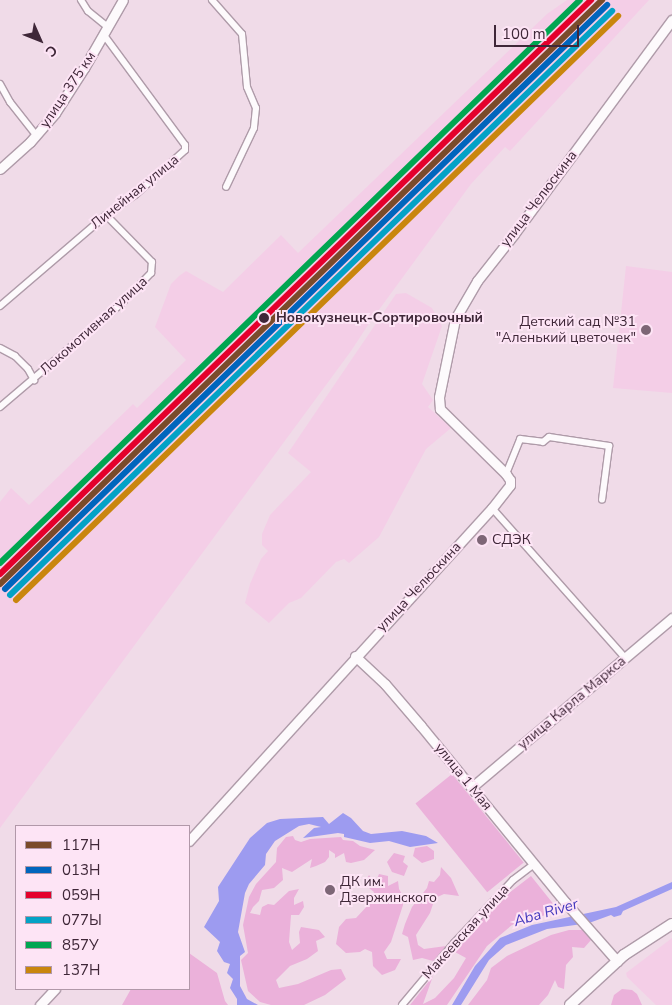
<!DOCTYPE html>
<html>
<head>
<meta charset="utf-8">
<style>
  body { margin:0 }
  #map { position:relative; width:672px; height:1005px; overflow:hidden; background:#f0dbe8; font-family:"Nunito Sans",sans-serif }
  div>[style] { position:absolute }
  .built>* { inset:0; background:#f4cee7 }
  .green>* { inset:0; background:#ebb1da; transform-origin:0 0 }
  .water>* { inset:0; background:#9d9bf0 }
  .roads { filter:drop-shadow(1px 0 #af9ba9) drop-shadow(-1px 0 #af9ba9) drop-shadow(0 1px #af9ba9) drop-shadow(0 -1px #af9ba9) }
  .street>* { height:6px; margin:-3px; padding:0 3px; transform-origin:3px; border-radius:3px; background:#fdfafc }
  .secondary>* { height:9px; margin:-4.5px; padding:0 4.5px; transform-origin:4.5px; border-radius:4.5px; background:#fdfafc }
  .primary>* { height:10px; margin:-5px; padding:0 5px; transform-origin:5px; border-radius:5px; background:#fdfafc }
  .rail-1>* { height:6px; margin:-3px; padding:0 3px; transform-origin:3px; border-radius:3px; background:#7a4b2a }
  .rail-2>* { height:6px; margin:-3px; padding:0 3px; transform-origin:3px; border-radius:3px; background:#0065bd }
  .rail-3>* { height:6px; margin:-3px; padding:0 3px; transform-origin:3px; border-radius:3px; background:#e4002b }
  .rail-4>* { height:6px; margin:-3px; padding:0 3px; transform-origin:3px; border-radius:3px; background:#03a2c6 }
  .rail-5>* { height:6px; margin:-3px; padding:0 3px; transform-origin:3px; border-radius:3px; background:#00a651 }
  .rail-6>* { height:6px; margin:-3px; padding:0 3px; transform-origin:3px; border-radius:3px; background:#c9860e }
  .dots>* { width:14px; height:14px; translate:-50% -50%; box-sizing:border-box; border:2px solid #fde4f5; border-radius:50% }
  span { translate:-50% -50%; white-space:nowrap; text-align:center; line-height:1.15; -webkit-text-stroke:4px #fde4f5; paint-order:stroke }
  .street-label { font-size:14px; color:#3f2738 }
  .stop-label { font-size:14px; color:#3f2738; font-weight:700 }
  .left { translate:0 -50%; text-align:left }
  .poi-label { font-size:14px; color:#3f2738 }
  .right { translate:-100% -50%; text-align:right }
  .water-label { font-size:15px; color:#4338bd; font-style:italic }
  .legend { position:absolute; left:15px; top:825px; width:175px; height:165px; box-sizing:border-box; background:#fde4f5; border:1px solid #b198a9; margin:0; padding:6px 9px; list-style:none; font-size:15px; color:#3f2738 }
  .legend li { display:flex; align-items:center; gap:10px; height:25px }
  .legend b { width:25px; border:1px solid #b198a9 }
  .north { position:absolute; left:15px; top:15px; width:50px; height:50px; -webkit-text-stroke:4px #fde4f5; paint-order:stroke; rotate:134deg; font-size:14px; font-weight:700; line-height:20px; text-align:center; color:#3f2738 }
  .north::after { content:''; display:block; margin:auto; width:18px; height:22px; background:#3f2738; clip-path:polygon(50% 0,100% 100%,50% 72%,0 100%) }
  .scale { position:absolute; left:494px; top:25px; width:85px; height:22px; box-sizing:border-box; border:2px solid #3f2738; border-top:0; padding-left:6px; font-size:15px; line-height:18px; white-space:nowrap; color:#3f2738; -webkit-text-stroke:4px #fde4f5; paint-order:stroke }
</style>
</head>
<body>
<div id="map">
  <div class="built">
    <div style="clip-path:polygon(567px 0,649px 0,510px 151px,505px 147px,471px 184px,370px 322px,351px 351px,0 828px,0 502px,11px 488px,29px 505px,133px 404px,137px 408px,186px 360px,155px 327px,171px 284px,179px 276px,186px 271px,223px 292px,281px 235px,298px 253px,547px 14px)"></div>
    <div style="clip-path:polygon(626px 266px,672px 272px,672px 393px,613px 388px)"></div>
    <div style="clip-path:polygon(406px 293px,432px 308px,442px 326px,422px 384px,433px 400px,428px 407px,451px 428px,426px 449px,379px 537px,349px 563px,344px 559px,336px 562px,301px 598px,289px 603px,269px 623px,245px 603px,250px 584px,261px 559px,268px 551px,262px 545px,262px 534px,270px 515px,311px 472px,288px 453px,396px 294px)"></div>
    <div style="clip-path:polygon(672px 938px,672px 1005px,656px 1005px,627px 977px,626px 973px)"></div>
  </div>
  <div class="green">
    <div style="left:452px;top:774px;width:114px;height:47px;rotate:51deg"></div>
    <div style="clip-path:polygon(293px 836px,295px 840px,301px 842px,310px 839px,341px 837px,343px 840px,353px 841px,360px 846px,375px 850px,364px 860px,351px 863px,346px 862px,344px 853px,335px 858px,335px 854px,329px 850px,329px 857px,325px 862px,316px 866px,310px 868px,312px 859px,292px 872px,282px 868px,283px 880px,274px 888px,262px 890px,259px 901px,253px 907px,250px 913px,260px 915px,262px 907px,268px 904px,274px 905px,289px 891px,299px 889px,294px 898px,294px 905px,303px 901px,304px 907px,299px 915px,291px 915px,289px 942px,292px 950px,300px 943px,299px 932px,301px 927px,319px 930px,325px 937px,316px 941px,318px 951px,307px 959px,290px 966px,276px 980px,279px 988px,298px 984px,331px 970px,341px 969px,346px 979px,325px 995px,304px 1005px,271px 1005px,260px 1002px,248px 991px,241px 960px,248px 953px,243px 925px,249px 897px,256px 884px,276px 862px,277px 848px,286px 837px)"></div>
    <div style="clip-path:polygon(427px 846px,434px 851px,434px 859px,422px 863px,413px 856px,415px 848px)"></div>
    <div style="clip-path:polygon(394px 853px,405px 856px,403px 862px,408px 866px,404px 876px,392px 872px,387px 862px)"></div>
    <div style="clip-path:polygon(441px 867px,451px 878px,459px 896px,444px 894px,435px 898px,430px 913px,416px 935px,418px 945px,424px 949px,446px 946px,433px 961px,422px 958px,413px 960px,408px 937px,402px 934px,405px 924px,412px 907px,427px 888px,429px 881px,434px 882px,440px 875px)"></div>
    <div style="clip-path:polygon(379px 874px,388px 876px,388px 886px,398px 881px,399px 889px,403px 896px,403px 905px,391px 942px,384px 952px,387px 959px,401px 959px,395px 970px,382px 975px,373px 966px,372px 952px,365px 949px,360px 952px,346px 953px,336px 944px,339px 927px,346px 919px,356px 918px,370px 903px,374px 892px,364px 884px,369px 875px,375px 884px)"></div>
    <div style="clip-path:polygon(531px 876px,559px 911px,512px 925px,487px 946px,447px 1005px,410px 1005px,433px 976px,423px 1004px,435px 998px,454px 978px,466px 958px,455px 952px,474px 930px,491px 907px)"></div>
    <div style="clip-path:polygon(569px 930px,583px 930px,591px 940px,584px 948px,572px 947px,573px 957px,566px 965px,564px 989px,558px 987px,555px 980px,548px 995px,539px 1005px,468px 1005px,487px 980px,491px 968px,507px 956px,551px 935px)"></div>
    <div style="clip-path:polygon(189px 953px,217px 973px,225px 1001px,228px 1005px,122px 1005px,131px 989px,189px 989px)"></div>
    <div style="clip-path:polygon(622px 989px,632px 990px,637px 994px,642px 1005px,611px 1005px,614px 995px)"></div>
  </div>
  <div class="water">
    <div style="clip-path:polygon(343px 813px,351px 818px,363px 831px,371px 834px,402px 831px,426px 836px,438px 843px,410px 847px,389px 841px,370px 843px,344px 837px,344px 834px,338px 833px,303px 838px,314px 828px,321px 827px,309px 824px,299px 826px,275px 841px,266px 854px,265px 865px,249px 884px,245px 893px,238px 932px,245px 952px,240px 956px,240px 986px,247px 999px,258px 1005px,237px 1005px,237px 999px,230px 988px,233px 979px,227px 973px,230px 964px,224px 962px,217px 951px,220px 942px,204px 927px,219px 901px,218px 887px,250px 838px,267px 823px,280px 819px,323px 817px,329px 824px)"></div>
    <div style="clip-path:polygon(672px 882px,672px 889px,623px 911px,621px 915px,614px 917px,611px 915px,589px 923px,547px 929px,506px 945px,489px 960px,461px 1005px,452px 1005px,475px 966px,500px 938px,532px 925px,616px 907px)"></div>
  </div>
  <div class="roads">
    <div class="street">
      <div style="left:81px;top:0;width:13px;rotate:58deg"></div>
      <div style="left:88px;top:11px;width:26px;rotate:39deg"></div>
      <div style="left:212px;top:0;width:45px;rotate:48.6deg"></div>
      <div style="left:242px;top:34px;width:53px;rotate:84.6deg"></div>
      <div style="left:247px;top:87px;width:23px;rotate:67deg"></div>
      <div style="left:256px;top:108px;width:20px;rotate:96deg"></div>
      <div style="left:254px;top:128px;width:65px;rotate:115.4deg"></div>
      <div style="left:0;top:84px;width:21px;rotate:61deg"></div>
      <div style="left:10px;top:102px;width:42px;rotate:51.8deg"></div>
      <div style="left:0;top:306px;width:140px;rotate:-40.6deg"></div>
      <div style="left:106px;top:215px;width:35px;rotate:-35deg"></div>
      <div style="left:135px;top:195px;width:67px;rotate:-42deg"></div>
      <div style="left:185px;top:150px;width:5px;rotate:-90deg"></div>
      <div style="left:185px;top:145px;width:137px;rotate:-126.4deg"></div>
      <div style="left:0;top:348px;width:17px;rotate:28deg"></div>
      <div style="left:15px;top:356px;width:18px;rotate:45deg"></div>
      <div style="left:28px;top:369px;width:13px;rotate:61deg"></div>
      <div style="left:0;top:407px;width:160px;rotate:-40.4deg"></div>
      <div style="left:122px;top:303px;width:42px;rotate:-46deg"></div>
      <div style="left:151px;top:273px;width:11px;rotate:-85deg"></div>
      <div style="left:152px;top:262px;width:66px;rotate:-134.4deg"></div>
      <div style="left:506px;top:474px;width:38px;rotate:-68deg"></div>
      <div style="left:520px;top:439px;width:23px;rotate:7deg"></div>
      <div style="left:543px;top:442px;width:8px;rotate:-40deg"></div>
      <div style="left:549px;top:437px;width:61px;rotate:8.5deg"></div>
      <div style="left:609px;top:446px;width:54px;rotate:97.4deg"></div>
      <div style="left:492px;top:508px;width:200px;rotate:48.4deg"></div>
      <div style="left:402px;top:1005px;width:81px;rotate:-50deg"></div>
      <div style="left:454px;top:943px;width:86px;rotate:-46.9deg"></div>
      <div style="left:513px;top:880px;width:26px;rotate:-37deg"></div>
    </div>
    <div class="secondary">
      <div style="left:0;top:169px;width:40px;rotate:-42deg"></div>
      <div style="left:30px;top:142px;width:38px;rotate:-49deg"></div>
      <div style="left:55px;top:113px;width:54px;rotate:-57.2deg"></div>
      <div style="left:84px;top:68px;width:78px;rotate:-60.2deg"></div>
      <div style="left:355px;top:656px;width:41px;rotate:43deg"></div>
      <div style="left:385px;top:684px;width:55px;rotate:49.4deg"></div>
      <div style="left:421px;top:726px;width:227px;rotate:50.7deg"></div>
      <div style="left:565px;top:902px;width:79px;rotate:48.6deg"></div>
      <div style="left:472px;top:787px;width:262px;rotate:-40.2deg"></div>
      <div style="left:189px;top:841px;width:450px;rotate:-47.7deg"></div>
      <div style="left:492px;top:508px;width:29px;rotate:-52deg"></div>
      <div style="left:510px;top:485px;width:5px;rotate:-90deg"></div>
      <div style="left:510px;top:480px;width:7px;rotate:-124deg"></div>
      <div style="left:506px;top:474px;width:93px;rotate:-135.4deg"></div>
      <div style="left:440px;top:409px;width:12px;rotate:-95deg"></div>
      <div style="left:439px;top:397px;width:80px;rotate:-78.4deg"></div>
      <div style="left:455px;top:319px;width:44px;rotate:-59.9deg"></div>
      <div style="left:477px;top:281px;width:60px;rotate:-51.8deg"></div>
      <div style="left:514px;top:234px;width:266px;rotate:-53.6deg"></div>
      <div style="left:40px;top:1005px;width:22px;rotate:-47deg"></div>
    </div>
    <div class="primary">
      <div style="left:570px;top:1005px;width:74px;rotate:-42.8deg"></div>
      <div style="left:624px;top:955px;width:57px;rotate:-32.9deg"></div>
    </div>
  </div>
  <div class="rail-1">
    <div style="left:0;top:584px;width:839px;rotate:-44.13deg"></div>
  </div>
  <div class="rail-2">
    <div style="left:5px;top:589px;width:839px;rotate:-44.13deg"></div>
  </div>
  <div class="rail-3">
    <div style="left:0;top:574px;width:824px;rotate:-44.16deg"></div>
  </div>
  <div class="rail-4">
    <div style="left:10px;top:595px;width:839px;rotate:-44.13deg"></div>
  </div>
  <div class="rail-5">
    <div style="left:0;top:563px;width:808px;rotate:-44.15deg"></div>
  </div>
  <div class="rail-6">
    <div style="left:16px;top:600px;width:839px;rotate:-44.13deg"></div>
  </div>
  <div class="dots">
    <div style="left:264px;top:318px;background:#3f2738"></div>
    <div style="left:646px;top:330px;background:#7d6676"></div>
    <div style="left:482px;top:540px;background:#7d6676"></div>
    <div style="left:330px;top:890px;background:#7d6676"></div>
  </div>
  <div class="street-label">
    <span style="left:68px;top:90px;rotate:-56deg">улица 375 км</span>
    <span style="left:135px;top:192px;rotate:-39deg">Линейная улица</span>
    <span style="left:539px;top:199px;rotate:-53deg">улица Челюскина</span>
    <span style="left:94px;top:326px;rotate:-42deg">Локомотивная улица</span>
    <span style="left:419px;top:587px;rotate:-47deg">улица Челюскина</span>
    <span style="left:572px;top:703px;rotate:-40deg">улица Карла Маркса</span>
    <span style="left:463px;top:777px;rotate:51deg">улица 1 Мая</span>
    <span style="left:466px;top:932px;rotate:-48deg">Макеевская улица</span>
  </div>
  <div class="stop-label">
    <span class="left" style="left:276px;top:318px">Новокузнецк-Сортировочный</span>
  </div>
  <div class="poi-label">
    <span class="right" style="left:636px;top:330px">Детский сад №31<br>"Аленький цветочек"</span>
    <span class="left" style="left:492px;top:540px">СДЭК</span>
    <span class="left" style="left:340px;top:890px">ДК им.<br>Дзержинского</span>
  </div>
  <div class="water-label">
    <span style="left:546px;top:913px;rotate:-16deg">Aba River</span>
  </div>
  <ul class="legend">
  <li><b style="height:6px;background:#7a4b2a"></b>117Н</li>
  <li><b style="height:6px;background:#0065bd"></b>013Н</li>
  <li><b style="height:6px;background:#e4002b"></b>059Н</li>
  <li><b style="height:6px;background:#03a2c6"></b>077Ы</li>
  <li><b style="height:6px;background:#00a651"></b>857У</li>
  <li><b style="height:6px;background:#c9860e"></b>137Н</li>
  </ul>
  <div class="north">С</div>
  <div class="scale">100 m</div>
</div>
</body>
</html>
